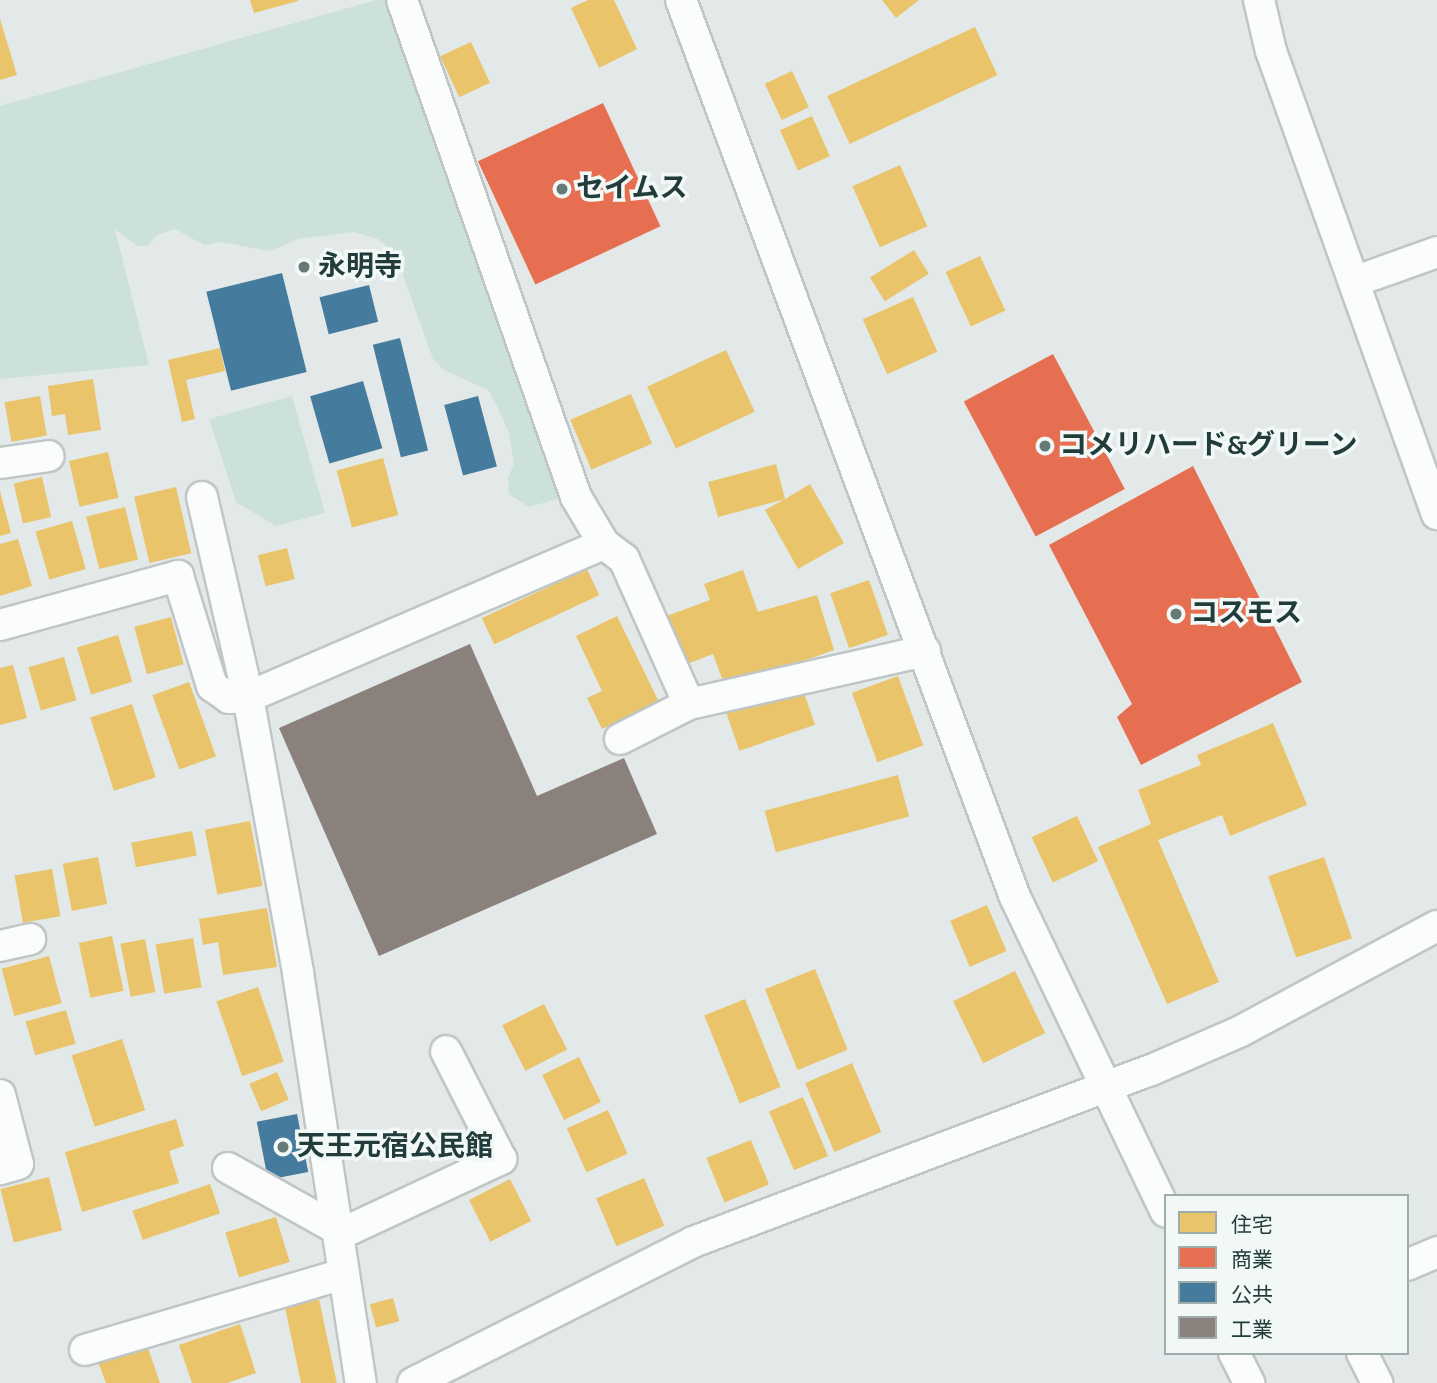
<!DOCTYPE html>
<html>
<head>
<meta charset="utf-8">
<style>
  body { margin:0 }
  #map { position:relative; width:1437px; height:1383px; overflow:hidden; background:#e3e9e8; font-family:"Alegreya Sans","Noto Sans JP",sans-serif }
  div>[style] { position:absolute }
  .green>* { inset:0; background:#cce2d8 }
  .homes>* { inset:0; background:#e9c46a; transform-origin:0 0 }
  .shops>* { inset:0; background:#e76f51; transform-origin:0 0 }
  .public>* { inset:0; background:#457b9d; transform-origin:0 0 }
  .industry>* { inset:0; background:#8a817c }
  .roads { filter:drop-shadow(2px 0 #c0c6c5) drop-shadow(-2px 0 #c0c6c5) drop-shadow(0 2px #c0c6c5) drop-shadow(0 -2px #c0c6c5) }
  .minor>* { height:30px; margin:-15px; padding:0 15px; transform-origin:15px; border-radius:15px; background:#fbfcfc }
  .dots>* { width:19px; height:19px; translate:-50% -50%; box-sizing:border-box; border:4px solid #f1f8f6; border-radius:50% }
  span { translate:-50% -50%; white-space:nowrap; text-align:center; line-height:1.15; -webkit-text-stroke:7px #f1f8f6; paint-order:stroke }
  .poi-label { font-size:28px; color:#213c3a; font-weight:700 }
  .left { translate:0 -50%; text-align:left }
  .legend { position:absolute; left:1164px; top:1194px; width:245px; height:161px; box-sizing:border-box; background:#f1f8f6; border:2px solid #9eadab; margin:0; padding:9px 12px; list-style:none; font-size:21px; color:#213c3a }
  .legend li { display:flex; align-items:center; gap:14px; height:35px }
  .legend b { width:35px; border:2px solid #9eadab }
</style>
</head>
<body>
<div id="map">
  <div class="green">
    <div style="clip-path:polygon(376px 0,387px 0,564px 497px,529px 507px,509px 494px,508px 478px,514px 463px,509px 433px,496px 404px,488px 390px,444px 370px,433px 359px,395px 253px,378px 239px,354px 232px,298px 239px,270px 251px,221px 242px,204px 245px,175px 229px,157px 235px,148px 246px,137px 246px,115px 229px,149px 365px,0 379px,0 106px)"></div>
    <div style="clip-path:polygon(292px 396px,325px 513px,276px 526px,236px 502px,209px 419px)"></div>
  </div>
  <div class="homes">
    <div style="clip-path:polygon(250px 0,298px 0,298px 1px,254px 13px)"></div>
    <div style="clip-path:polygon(588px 0,614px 0,637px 49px,599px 68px,571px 8px)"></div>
    <div style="clip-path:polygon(882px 0,919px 0,896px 18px)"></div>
    <div style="clip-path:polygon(0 19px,17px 75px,0 80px)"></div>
    <div style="left:975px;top:27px;width:53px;height:163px;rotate:65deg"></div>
    <div style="left:471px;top:42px;width:45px;height:34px;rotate:65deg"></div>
    <div style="left:792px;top:71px;width:40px;height:30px;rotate:65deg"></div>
    <div style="left:812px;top:116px;width:44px;height:35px;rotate:66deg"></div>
    <div style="left:900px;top:165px;width:67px;height:52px;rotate:66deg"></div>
    <div style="left:914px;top:250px;width:28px;height:52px;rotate:58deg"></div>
    <div style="left:980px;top:256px;width:60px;height:38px;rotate:65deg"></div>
    <div style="left:913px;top:297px;width:60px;height:55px;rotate:66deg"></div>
    <div style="clip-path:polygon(220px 348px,225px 371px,186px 380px,195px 419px,182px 422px,168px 360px)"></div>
    <div style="left:726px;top:350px;width:68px;height:87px;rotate:65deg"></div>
    <div style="clip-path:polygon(93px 379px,101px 430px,68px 435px,65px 414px,52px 416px,48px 386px)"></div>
    <div style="left:631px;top:394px;width:54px;height:66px;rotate:67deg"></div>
    <div style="left:40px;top:396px;width:40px;height:36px;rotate:80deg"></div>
    <div style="left:108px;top:452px;width:47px;height:40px;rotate:77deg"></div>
    <div style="left:383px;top:458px;width:59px;height:48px;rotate:75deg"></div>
    <div style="clip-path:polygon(776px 464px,785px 499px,810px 484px,844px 543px,798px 569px,765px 510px,785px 499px,718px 517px,708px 482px)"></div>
    <div style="left:42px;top:477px;width:41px;height:29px;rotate:77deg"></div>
    <div style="left:176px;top:487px;width:68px;height:43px;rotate:77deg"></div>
    <div style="clip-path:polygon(0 491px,11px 533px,0 536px)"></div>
    <div style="left:125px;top:507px;width:54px;height:40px;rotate:76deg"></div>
    <div style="left:72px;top:521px;width:50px;height:38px;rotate:74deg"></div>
    <div style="clip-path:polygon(18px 539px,32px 586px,0 596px,0 544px)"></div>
    <div style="left:287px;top:548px;width:32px;height:30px;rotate:76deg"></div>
    <div style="left:587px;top:569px;width:29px;height:116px;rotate:65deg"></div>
    <div style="clip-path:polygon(743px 570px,758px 612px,817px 595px,834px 650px,726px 689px,713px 654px,682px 666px,664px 617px,710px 600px,704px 584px)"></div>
    <div style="left:869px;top:580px;width:58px;height:41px;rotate:71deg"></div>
    <div style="clip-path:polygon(617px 616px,659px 702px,602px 729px,587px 698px,602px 691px,576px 636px)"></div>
    <div style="left:171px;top:617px;width:49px;height:38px;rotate:75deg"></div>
    <div style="left:118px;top:635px;width:49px;height:43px;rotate:73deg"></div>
    <div style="left:64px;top:657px;width:45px;height:37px;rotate:74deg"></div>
    <div style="clip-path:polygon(13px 665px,27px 718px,0 725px,0 668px)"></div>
    <div style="left:898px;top:676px;width:74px;height:49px;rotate:70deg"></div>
    <div style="left:189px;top:682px;width:79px;height:39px;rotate:70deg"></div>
    <div style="left:802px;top:687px;width:40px;height:80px;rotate:71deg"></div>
    <div style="left:132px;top:704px;width:77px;height:44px;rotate:72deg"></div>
    <div style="clip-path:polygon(1273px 723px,1307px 805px,1230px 836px,1222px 815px,1158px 840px,1219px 982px,1167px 1004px,1098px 847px,1151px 824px,1138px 790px,1201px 765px,1197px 755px)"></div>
    <div style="left:898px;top:775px;width:43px;height:138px;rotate:75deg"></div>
    <div style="left:1077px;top:816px;width:50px;height:50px;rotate:65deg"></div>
    <div style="left:250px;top:821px;width:66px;height:46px;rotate:79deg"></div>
    <div style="left:192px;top:831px;width:25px;height:62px;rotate:79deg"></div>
    <div style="left:98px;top:857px;width:48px;height:36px;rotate:79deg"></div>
    <div style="left:1324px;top:857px;width:86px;height:59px;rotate:71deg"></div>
    <div style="left:52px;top:869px;width:48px;height:38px;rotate:80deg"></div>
    <div style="left:987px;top:905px;width:50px;height:40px;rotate:67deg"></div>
    <div style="clip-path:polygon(267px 908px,277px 967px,223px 975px,218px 942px,203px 945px,199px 919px)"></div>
    <div style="left:112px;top:936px;width:56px;height:34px;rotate:78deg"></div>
    <div style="left:193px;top:938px;width:50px;height:38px;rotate:80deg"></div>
    <div style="left:145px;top:939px;width:54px;height:25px;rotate:79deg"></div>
    <div style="left:49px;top:956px;width:49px;height:49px;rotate:75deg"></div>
    <div style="left:815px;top:969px;width:87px;height:54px;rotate:68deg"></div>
    <div style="left:1015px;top:971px;width:69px;height:69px;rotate:64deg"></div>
    <div style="left:258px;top:987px;width:79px;height:44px;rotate:71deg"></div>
    <div style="left:745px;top:999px;width:95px;height:44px;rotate:68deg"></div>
    <div style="left:544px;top:1004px;width:51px;height:47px;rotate:63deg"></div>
    <div style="left:66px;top:1010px;width:35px;height:42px;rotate:74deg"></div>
    <div style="left:122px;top:1039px;width:75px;height:53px;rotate:72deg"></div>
    <div style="left:579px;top:1057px;width:50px;height:41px;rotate:64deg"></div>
    <div style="left:852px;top:1063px;width:75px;height:51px;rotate:67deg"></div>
    <div style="left:277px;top:1072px;width:30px;height:30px;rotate:67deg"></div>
    <div style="left:803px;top:1097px;width:64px;height:37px;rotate:67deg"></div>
    <div style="left:608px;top:1110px;width:48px;height:45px;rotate:66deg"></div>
    <div style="clip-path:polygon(176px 1119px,184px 1146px,169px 1151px,179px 1183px,82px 1212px,65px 1152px)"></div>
    <div style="left:751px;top:1140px;width:48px;height:48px;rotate:68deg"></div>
    <div style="left:49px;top:1177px;width:55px;height:50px;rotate:76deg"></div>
    <div style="left:644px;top:1178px;width:52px;height:52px;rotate:67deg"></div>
    <div style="left:510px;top:1179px;width:47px;height:46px;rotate:63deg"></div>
    <div style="left:210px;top:1184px;width:31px;height:82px;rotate:71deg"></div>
    <div style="left:276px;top:1217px;width:47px;height:53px;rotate:73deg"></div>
    <div style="left:393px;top:1298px;width:24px;height:24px;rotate:75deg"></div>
    <div style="left:319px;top:1299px;width:86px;height:35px;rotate:78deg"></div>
    <div style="clip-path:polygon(240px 1324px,256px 1373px,227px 1383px,192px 1383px,179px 1345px)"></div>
    <div style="clip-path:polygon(147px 1345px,160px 1383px,106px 1383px,98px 1362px)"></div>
  </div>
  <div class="shops">
    <div style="left:603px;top:103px;width:136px;height:138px;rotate:65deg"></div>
    <div style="left:1053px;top:354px;width:153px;height:101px;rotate:62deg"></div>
    <div style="clip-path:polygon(1193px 466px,1302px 682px,1141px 765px,1117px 717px,1132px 704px,1049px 545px)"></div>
  </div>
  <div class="public">
    <div style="left:282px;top:273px;width:102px;height:78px;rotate:76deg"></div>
    <div style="left:369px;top:285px;width:38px;height:51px;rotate:76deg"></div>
    <div style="left:400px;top:338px;width:116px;height:28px;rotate:76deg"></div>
    <div style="left:363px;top:381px;width:70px;height:55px;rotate:74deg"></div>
    <div style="left:478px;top:396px;width:73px;height:35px;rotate:75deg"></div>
    <div style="left:297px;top:1114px;width:59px;height:41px;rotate:79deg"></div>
  </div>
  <div class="industry">
    <div style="clip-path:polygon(470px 644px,537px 796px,624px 758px,657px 834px,379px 956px,279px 728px)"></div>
  </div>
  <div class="roads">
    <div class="minor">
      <div style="left:402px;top:0;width:527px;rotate:70.7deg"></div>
      <div style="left:576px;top:497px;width:55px;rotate:59.2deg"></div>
      <div style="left:604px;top:544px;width:25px;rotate:37deg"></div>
      <div style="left:624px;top:559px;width:159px;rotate:65.9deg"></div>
      <div style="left:681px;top:0;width:957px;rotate:69.58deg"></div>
      <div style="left:1015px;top:897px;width:349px;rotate:64.4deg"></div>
      <div style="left:1259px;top:0;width:52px;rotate:76.8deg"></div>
      <div style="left:1271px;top:51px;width:492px;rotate:70.3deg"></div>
      <div style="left:1356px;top:281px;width:86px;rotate:-19.7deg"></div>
      <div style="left:0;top:463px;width:49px;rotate:-8.1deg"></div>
      <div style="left:202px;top:497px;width:205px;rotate:77deg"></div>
      <div style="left:248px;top:697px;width:280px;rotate:79.7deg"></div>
      <div style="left:298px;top:973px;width:415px;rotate:81.3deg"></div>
      <div style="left:0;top:625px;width:185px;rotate:-15.4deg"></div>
      <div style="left:178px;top:576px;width:115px;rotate:72.8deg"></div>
      <div style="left:212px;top:686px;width:21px;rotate:35deg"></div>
      <div style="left:229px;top:698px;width:19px;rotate:-3deg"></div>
      <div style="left:248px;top:697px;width:387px;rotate:-23.3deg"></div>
      <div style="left:620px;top:739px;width:77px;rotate:-26.9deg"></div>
      <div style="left:689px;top:704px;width:242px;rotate:-12.7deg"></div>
      <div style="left:0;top:946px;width:31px;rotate:-13deg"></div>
      <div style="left:0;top:1095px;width:71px;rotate:75.4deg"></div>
      <div style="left:18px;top:1164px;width:19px;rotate:164deg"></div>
      <div style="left:228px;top:1168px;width:125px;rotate:29.2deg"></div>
      <div style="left:337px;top:1229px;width:14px"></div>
      <div style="left:351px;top:1229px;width:166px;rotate:-25deg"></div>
      <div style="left:501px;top:1159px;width:121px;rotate:-117deg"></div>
      <div style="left:1407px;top:1265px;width:33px;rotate:-23deg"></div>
      <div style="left:85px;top:1350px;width:269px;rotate:-16.4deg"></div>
      <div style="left:1234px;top:1353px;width:34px;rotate:63deg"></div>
      <div style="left:1362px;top:1353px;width:34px;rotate:63deg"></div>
      <div style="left:413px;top:1383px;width:313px;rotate:-26.7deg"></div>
      <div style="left:693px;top:1242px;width:487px;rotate:-20.6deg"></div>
      <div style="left:1149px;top:1071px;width:100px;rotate:-23.5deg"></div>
      <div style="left:1241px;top:1031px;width:222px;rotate:-28.2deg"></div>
    </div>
  </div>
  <div class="dots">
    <div style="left:562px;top:189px;background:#657977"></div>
    <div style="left:304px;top:267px;background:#657977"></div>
    <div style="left:1045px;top:446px;background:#657977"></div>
    <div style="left:1176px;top:614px;background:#657977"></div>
    <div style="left:283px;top:1147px;background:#657977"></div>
  </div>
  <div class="poi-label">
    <span class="left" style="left:576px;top:189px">セイムス</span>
    <span class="left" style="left:318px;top:267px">永明寺</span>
    <span class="left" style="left:1059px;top:446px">コメリハード&amp;グリーン</span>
    <span class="left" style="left:1190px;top:614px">コスモス</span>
    <span class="left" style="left:297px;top:1147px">天王元宿公民館</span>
  </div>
  <ul class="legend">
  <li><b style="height:19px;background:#e9c46a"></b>住宅</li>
  <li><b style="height:19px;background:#e76f51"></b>商業</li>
  <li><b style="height:19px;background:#457b9d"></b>公共</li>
  <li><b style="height:19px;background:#8a817c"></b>工業</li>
  </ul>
</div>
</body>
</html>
